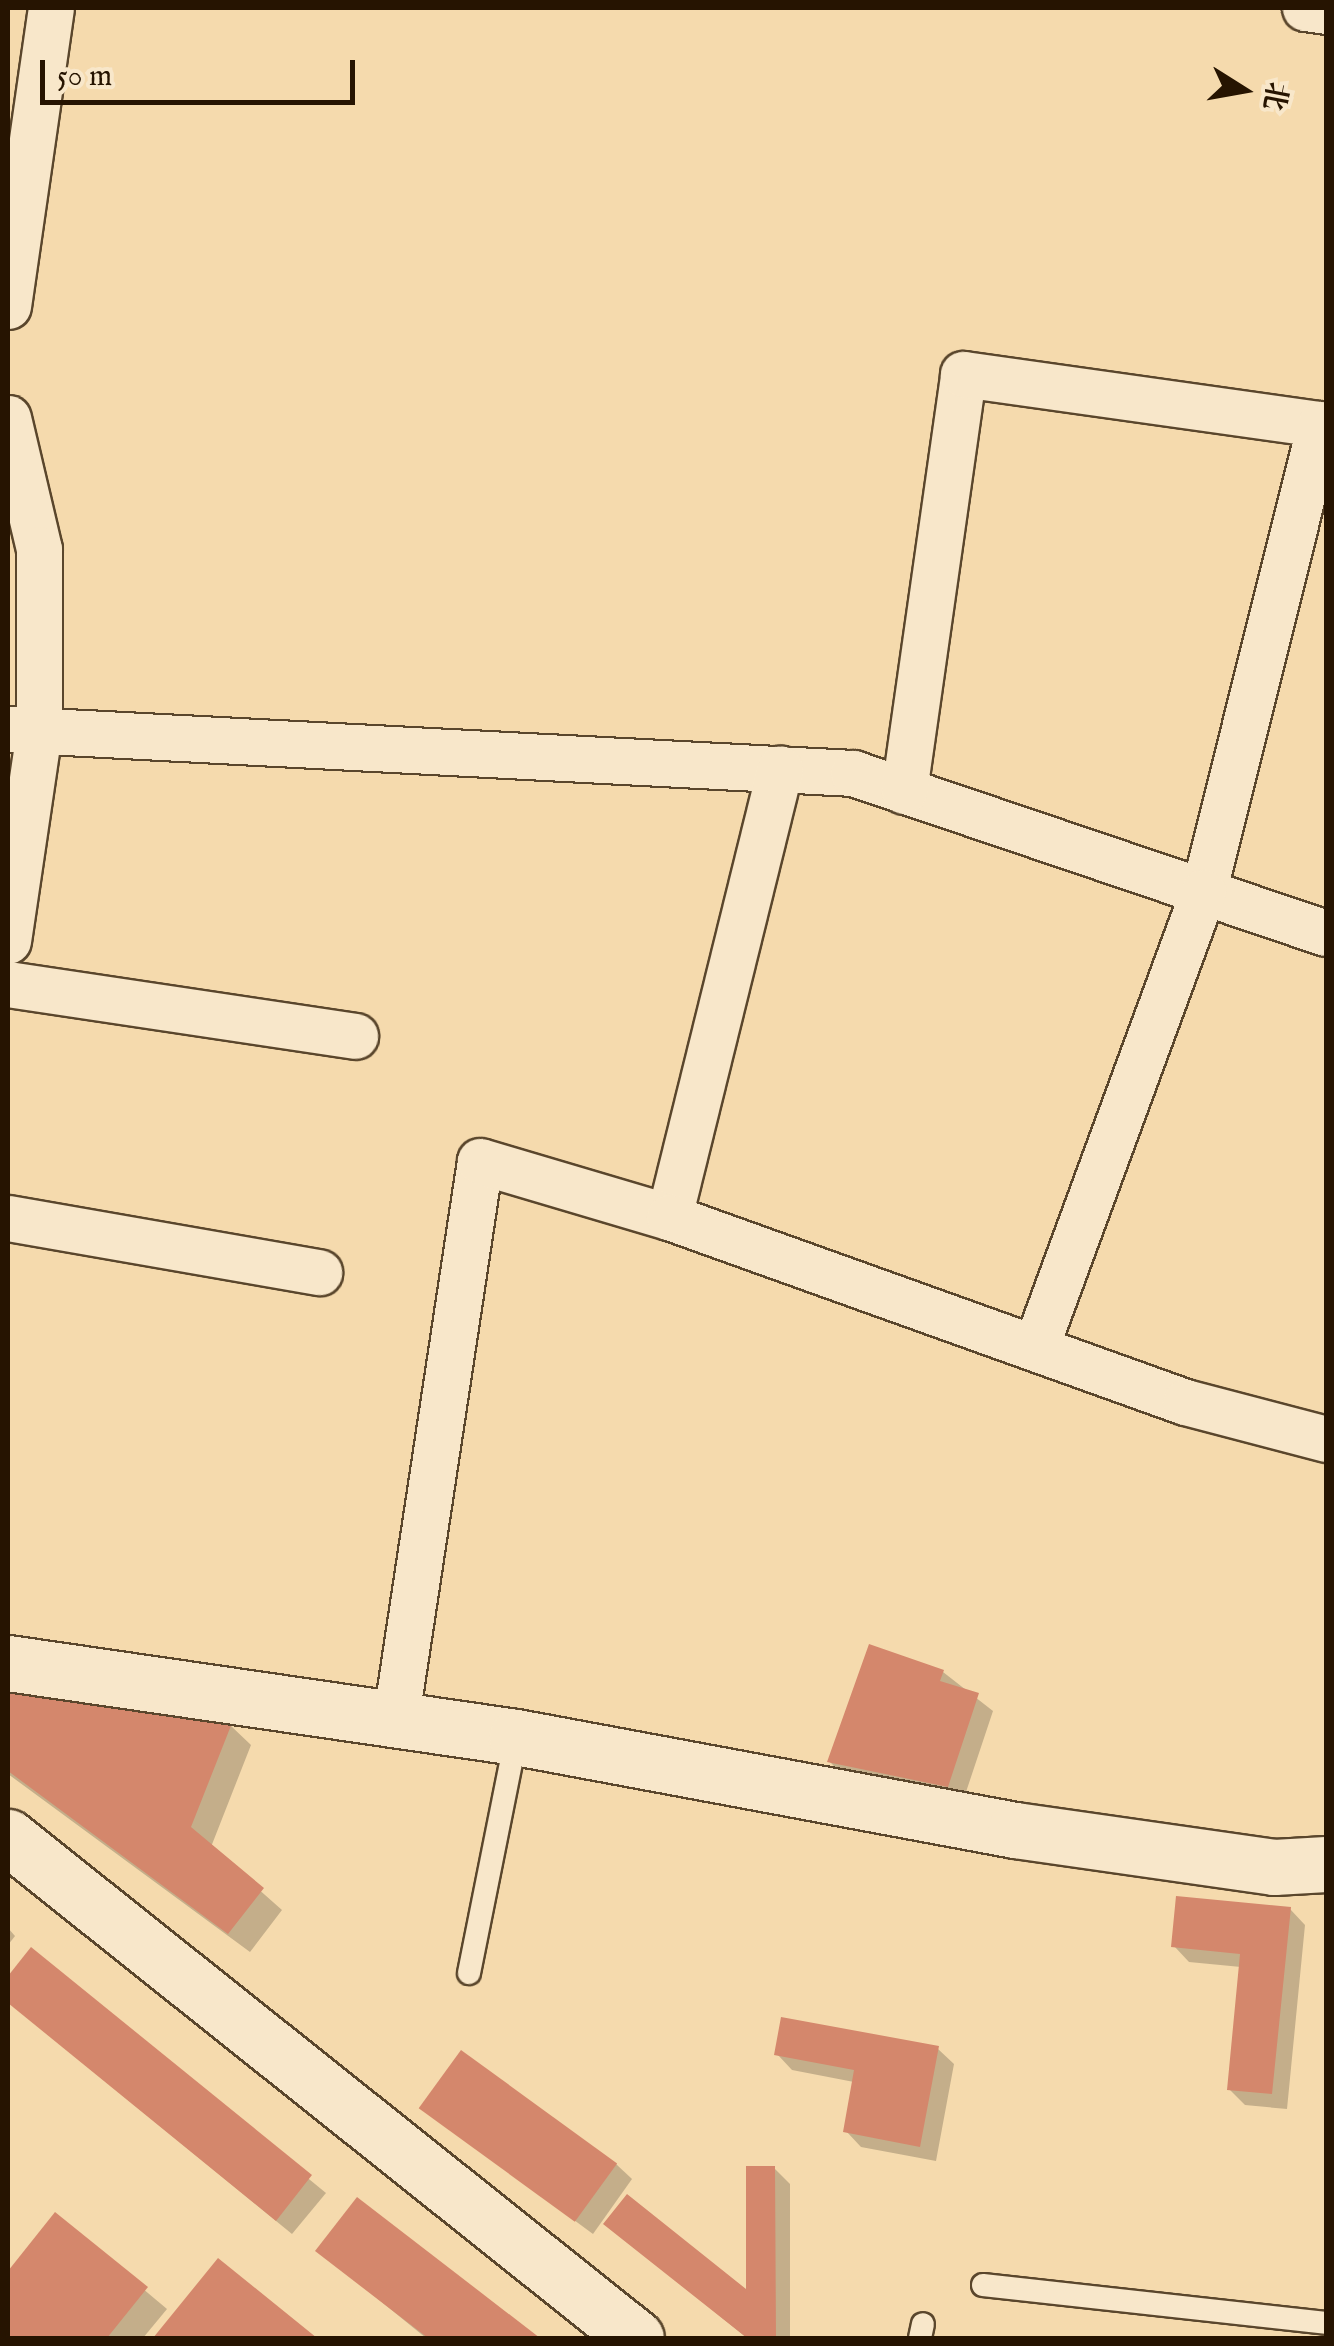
<!DOCTYPE html>
<html>
<head>
<meta charset="utf-8">
<style>
  body { margin:0 }
  #map { position:relative; width:1334px; height:2346px; overflow:hidden; background:#f5daad; font-family:"IM FELL English","Noto Serif SC",serif }
  div>[style] { position:absolute }
  .shadow>* { inset:0; background:#0003 }
  .building>* { inset:0; background:#d4876c; transform-origin:0 0 }
  .roads { filter:drop-shadow(2px 0 #5a462c) drop-shadow(-2px 0 #5a462c) drop-shadow(0 2px #5a462c) drop-shadow(0 -2px #5a462c) }
  .service>* { height:22px; margin:-11px; padding:0 11px; transform-origin:11px; border-radius:11px; background:#f8e7ca }
  .minor>* { height:45px; margin:-22.5px; padding:0 22.5px; transform-origin:22.5px; border-radius:22.5px; background:#f8e7ca }
  .tertiary>* { height:55px; margin:-27.5px; padding:0 27.5px; transform-origin:27.5px; border-radius:27.5px; background:#f8e7ca }
  .secondary>* { height:55px; margin:-27.5px; padding:0 27.5px; transform-origin:27.5px; border-radius:27.5px; background:#f8e7ca }
  span { translate:-50% -50%; white-space:nowrap; text-align:center; line-height:1.15; -webkit-text-stroke:8px #f8e7ca; paint-order:stroke }
  .frame { position:absolute; inset:0; border:10px solid #261401; pointer-events:none }
  .north { position:absolute; left:1194px; top:40px; width:100px; height:100px; -webkit-text-stroke:8px #f8e7ca; paint-order:stroke; rotate:101deg; font-size:28px; font-weight:700; line-height:40px; text-align:center; color:#261401 }
  .north::after { content:''; display:block; margin:auto; width:35px; height:45px; background:#261401; clip-path:polygon(50% 0,100% 100%,50% 72%,0 100%) }
  .scale { position:absolute; left:40px; top:60px; width:315px; height:45px; box-sizing:border-box; border:5px solid #261401; border-top:0; padding-left:12px; font-size:30px; line-height:35px; white-space:nowrap; color:#261401; -webkit-text-stroke:8px #f8e7ca; paint-order:stroke }
</style>
</head>
<body>
<div id="map">
  <div class="shadow">
    <div style="clip-path:polygon(943px 1672px,993px 1711px,963px 1801px,845px 1777px,829px 1761px)"></div>
    <div style="clip-path:polygon(8px 1679px,230px 1725px,251px 1745px,211px 1847px,282px 1910px,250px 1952px,8px 1774px)"></div>
    <div style="clip-path:polygon(1290px 1909px,1305px 1925px,1287px 2109px,1245px 2105px,1229px 2089px,1241px 1967px,1189px 1962px,1174px 1946px)"></div>
    <div style="clip-path:polygon(8px 1928px,15px 1936px,8px 1945px)"></div>
    <div style="clip-path:polygon(31px 1951px,326px 2193px,292px 2234px,8px 2002px,8px 1980px)"></div>
    <div style="clip-path:polygon(938px 2049px,954px 2064px,936px 2161px,861px 2147px,846px 2131px,854px 2082px,792px 2070px,777px 2054px)"></div>
    <div style="clip-path:polygon(423px 2109px,616px 2164px,632px 2179px,593px 2234px)"></div>
    <div style="clip-path:polygon(774px 2168px,790px 2184px,790px 2338px,747px 2338px,606px 2224px,749px 2294px)"></div>
    <div style="clip-path:polygon(358px 2201px,536px 2338px,426px 2338px,319px 2251px)"></div>
    <div style="clip-path:polygon(55px 2215px,167px 2309px,143px 2338px,8px 2338px,8px 2275px)"></div>
    <div style="clip-path:polygon(218px 2262px,313px 2338px,157px 2338px)"></div>
  </div>
  <div class="building">
    <div style="clip-path:polygon(869px 1644px,944px 1670px,940px 1681px,979px 1693px,948px 1787px,827px 1762px)"></div>
    <div style="clip-path:polygon(8px 1677px,232px 1723px,191px 1827px,264px 1888px,228px 1934px,8px 1771px)"></div>
    <div style="clip-path:polygon(1176px 1896px,1291px 1907px,1272px 2094px,1227px 2090px,1240px 1954px,1171px 1947px)"></div>
    <div style="clip-path:polygon(31px 1947px,312px 2175px,276px 2221px,8px 2003px,8px 1976px)"></div>
    <div style="clip-path:polygon(781px 2017px,939px 2046px,920px 2147px,843px 2132px,854px 2070px,774px 2055px)"></div>
    <div style="left:461px;top:2050px;width:193px;height:72px;rotate:36deg"></div>
    <div style="clip-path:polygon(746px 2166px,775px 2166px,776px 2338px,747px 2338px,603px 2224px,627px 2194px,746px 2289px)"></div>
    <div style="clip-path:polygon(357px 2197px,540px 2338px,428px 2338px,315px 2251px)"></div>
    <div style="clip-path:polygon(55px 2212px,148px 2287px,107px 2338px,8px 2338px,8px 2271px)"></div>
    <div style="clip-path:polygon(218px 2258px,317px 2338px,153px 2338px)"></div>
  </div>
  <div class="roads">
    <div class="service">
      <div style="left:469px;top:1973px;width:241px;rotate:-78.7deg"></div>
      <div style="left:983px;top:2285px;width:345px;rotate:6.3deg"></div>
      <div style="left:920px;top:2338px;width:14px;rotate:-78deg"></div>
    </div>
    <div class="minor">
      <div style="left:1305px;top:8px;width:21px;rotate:8deg"></div>
      <div style="left:8px;top:306px;width:301px;rotate:-81.8deg"></div>
      <div style="left:8px;top:418px;width:135px;rotate:76.7deg"></div>
      <div style="left:39px;top:549px;width:182px;rotate:90deg"></div>
      <div style="left:39px;top:731px;width:212px;rotate:98.4deg"></div>
      <div style="left:8px;top:729px;width:846px;rotate:2.98deg"></div>
      <div style="left:853px;top:773px;width:499px;rotate:18.7deg"></div>
      <div style="left:904px;top:791px;width:421px;rotate:-81.9deg"></div>
      <div style="left:963px;top:374px;width:360px;rotate:8deg"></div>
      <div style="left:1320px;top:424px;width:482px;rotate:104deg"></div>
      <div style="left:1203px;top:892px;width:483px;rotate:110.2deg"></div>
      <div style="left:8px;top:984px;width:351px;rotate:8.5deg"></div>
      <div style="left:669px;top:1217px;width:462px;rotate:-76.1deg"></div>
      <div style="left:8px;top:1218px;width:316px;rotate:9.9deg"></div>
      <div style="left:395px;top:1723px;width:568px;rotate:-81.4deg"></div>
      <div style="left:480px;top:1161px;width:197px;rotate:16.5deg"></div>
      <div style="left:669px;top:1217px;width:548px;rotate:19.72deg"></div>
      <div style="left:1185px;top:1402px;width:146px;rotate:14.7deg"></div>
    </div>
    <div class="tertiary">
      <div style="left:8px;top:1663px;width:513px;rotate:8.29deg"></div>
      <div style="left:516px;top:1737px;width:508px;rotate:10.56deg"></div>
      <div style="left:1015px;top:1830px;width:262px;rotate:8.1deg"></div>
      <div style="left:1274px;top:1867px;width:52px;rotate:-3.3deg"></div>
    </div>
    <div class="secondary">
      <div style="left:8px;top:1837px;width:803px;rotate:38.58deg"></div>
    </div>
  </div>
  <div class="frame"></div>
  <div class="north">北</div>
  <div class="scale">50 m</div>
</div>
</body>
</html>
